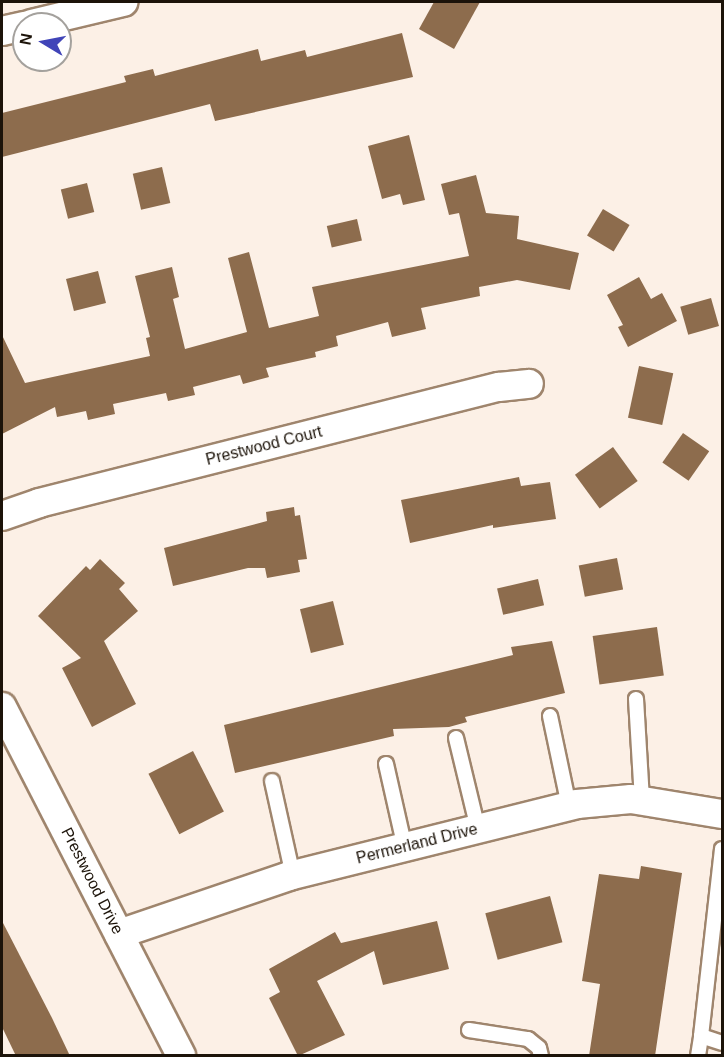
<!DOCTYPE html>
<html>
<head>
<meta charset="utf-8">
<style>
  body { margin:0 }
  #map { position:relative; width:724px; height:1057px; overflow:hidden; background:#fcf0e6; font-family:Helvetica,sans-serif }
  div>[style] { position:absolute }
  .building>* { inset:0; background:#8d6c4d; transform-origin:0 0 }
  .roads { filter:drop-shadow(2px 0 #9f856d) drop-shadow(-2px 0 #9f856d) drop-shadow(0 2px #9f856d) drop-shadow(0 -2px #9f856d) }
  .lane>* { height:14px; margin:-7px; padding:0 7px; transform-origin:7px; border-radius:7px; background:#fff }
  .street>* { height:28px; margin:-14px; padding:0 14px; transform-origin:14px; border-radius:14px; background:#fff }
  span { translate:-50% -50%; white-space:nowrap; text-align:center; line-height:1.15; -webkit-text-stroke:6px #fff; paint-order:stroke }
  .street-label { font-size:16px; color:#1c1309 }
  .frame { position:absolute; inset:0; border:3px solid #1c1309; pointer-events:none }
  .north { position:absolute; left:12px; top:12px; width:60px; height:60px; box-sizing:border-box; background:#fff; border:2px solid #a4a19d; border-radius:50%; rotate:280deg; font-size:16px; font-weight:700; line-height:24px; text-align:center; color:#1c1309 }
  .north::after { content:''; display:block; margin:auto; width:21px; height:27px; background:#4044b8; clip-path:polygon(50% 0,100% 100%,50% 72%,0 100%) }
</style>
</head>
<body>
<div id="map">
  <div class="building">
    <div style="clip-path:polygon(434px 2px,480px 2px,454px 49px,419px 29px)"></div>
    <div style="clip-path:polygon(402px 33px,413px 77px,215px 121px,210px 104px,2px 157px,2px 113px,126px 82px,124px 76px,153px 69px,155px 76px,258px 49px,261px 61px,305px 50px,307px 57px)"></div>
    <div style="clip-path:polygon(409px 135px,425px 200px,403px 205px,400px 194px,382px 199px,368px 146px)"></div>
    <div style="left:162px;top:167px;width:37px;height:30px;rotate:77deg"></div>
    <div style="clip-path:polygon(476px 175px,486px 213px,519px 216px,517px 239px,579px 253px,570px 290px,517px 280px,479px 287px,480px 296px,421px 308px,426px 329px,392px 337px,388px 322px,336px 336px,338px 346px,315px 352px,316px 357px,266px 368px,269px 377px,243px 384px,240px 375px,193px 387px,195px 395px,168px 401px,166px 393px,113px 404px,115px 414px,88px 420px,86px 411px,57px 417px,55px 407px,2px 434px,2px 335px,25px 383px,150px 356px,146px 338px,150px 337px,135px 276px,172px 267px,179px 297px,173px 299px,185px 349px,247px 332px,228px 258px,249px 252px,269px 328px,319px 316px,312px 287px,469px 256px,459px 213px,449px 215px,441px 184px)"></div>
    <div style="left:87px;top:183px;width:30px;height:27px;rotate:76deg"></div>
    <div style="left:603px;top:209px;width:31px;height:31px;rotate:31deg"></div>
    <div style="left:357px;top:219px;width:22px;height:31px;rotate:77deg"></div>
    <div style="left:98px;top:271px;width:33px;height:33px;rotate:76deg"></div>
    <div style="clip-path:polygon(639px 277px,651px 299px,662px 293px,677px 321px,628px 347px,618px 327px,623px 325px,607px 295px)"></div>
    <div style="left:711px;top:298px;width:29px;height:32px;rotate:74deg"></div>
    <div style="left:639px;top:366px;width:35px;height:53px;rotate:12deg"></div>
    <div style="left:683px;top:433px;width:32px;height:36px;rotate:35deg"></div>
    <div style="left:613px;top:447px;width:42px;height:47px;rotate:54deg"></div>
    <div style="clip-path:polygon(519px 477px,521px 486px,550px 482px,556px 519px,493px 528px,493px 525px,410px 543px,401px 500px)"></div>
    <div style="clip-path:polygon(294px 507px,295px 516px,300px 515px,307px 559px,298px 560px,300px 572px,267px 578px,265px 568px,248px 568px,173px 586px,164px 548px,267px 521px,266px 512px)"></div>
    <div style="left:617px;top:558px;width:32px;height:39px;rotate:79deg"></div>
    <div style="clip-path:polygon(100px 559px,125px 583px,119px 589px,138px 611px,104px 641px,136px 704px,92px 727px,62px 668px,81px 658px,38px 616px,86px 566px,90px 570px)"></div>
    <div style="left:538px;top:579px;width:27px;height:42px;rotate:77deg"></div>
    <div style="left:333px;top:601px;width:45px;height:34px;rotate:76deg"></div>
    <div style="left:657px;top:627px;width:49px;height:65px;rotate:82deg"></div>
    <div style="clip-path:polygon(552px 641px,565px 693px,465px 717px,467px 722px,449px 727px,393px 729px,394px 736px,235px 773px,224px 725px,513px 655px,511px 647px)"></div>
    <div style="left:193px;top:751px;width:68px;height:50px;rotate:63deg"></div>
    <div style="clip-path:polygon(641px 866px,682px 873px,655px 1056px,589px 1056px,600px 984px,582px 981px,599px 874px,639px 879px)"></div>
    <div style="left:550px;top:896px;width:48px;height:67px;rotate:75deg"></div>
    <div style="clip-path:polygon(2px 921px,52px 1018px,70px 1056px,16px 1056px,2px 1027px)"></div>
    <div style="clip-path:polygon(437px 921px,449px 969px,383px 985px,374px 951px,317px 981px,345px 1035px,298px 1056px,269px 998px,280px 992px,269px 969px,335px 932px,341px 943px)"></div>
  </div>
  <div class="roads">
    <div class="lane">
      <div style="left:636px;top:699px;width:101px;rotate:86.6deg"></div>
      <div style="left:550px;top:716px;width:92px;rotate:78.1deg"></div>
      <div style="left:456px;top:738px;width:94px;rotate:76.4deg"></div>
      <div style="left:386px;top:764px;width:86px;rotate:77.3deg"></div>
      <div style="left:272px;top:781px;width:97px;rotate:77.5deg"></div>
      <div style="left:722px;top:849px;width:188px;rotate:96.4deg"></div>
      <div style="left:701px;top:1036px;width:22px;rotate:18deg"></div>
      <div style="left:469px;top:1030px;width:60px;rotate:8.7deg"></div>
      <div style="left:528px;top:1039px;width:14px;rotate:39deg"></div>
      <div style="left:539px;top:1048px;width:8px;rotate:76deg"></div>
      <div style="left:698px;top:1056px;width:20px;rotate:-81deg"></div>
    </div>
    <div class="street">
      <div style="left:31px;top:24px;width:95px;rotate:-13.4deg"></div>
      <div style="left:2px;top:31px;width:23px;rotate:-13deg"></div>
      <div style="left:2px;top:516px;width:39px;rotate:-19deg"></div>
      <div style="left:39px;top:503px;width:474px;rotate:-14.2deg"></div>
      <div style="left:499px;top:387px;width:30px;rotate:-6deg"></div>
      <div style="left:2px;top:707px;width:392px;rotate:62.8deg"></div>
      <div style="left:119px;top:934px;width:180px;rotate:-18.8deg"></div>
      <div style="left:289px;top:876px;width:297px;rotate:-14deg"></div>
      <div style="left:577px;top:804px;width:54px;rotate:-5.3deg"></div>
      <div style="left:631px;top:799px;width:92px;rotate:9.4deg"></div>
    </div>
  </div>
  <div class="street-label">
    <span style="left:264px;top:446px;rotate:-14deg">Prestwood Court</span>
    <span style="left:417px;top:844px;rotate:-14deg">Permerland Drive</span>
    <span style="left:92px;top:881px;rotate:63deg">Prestwood Drive</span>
  </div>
  <div class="frame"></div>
  <div class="north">N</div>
</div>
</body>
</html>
